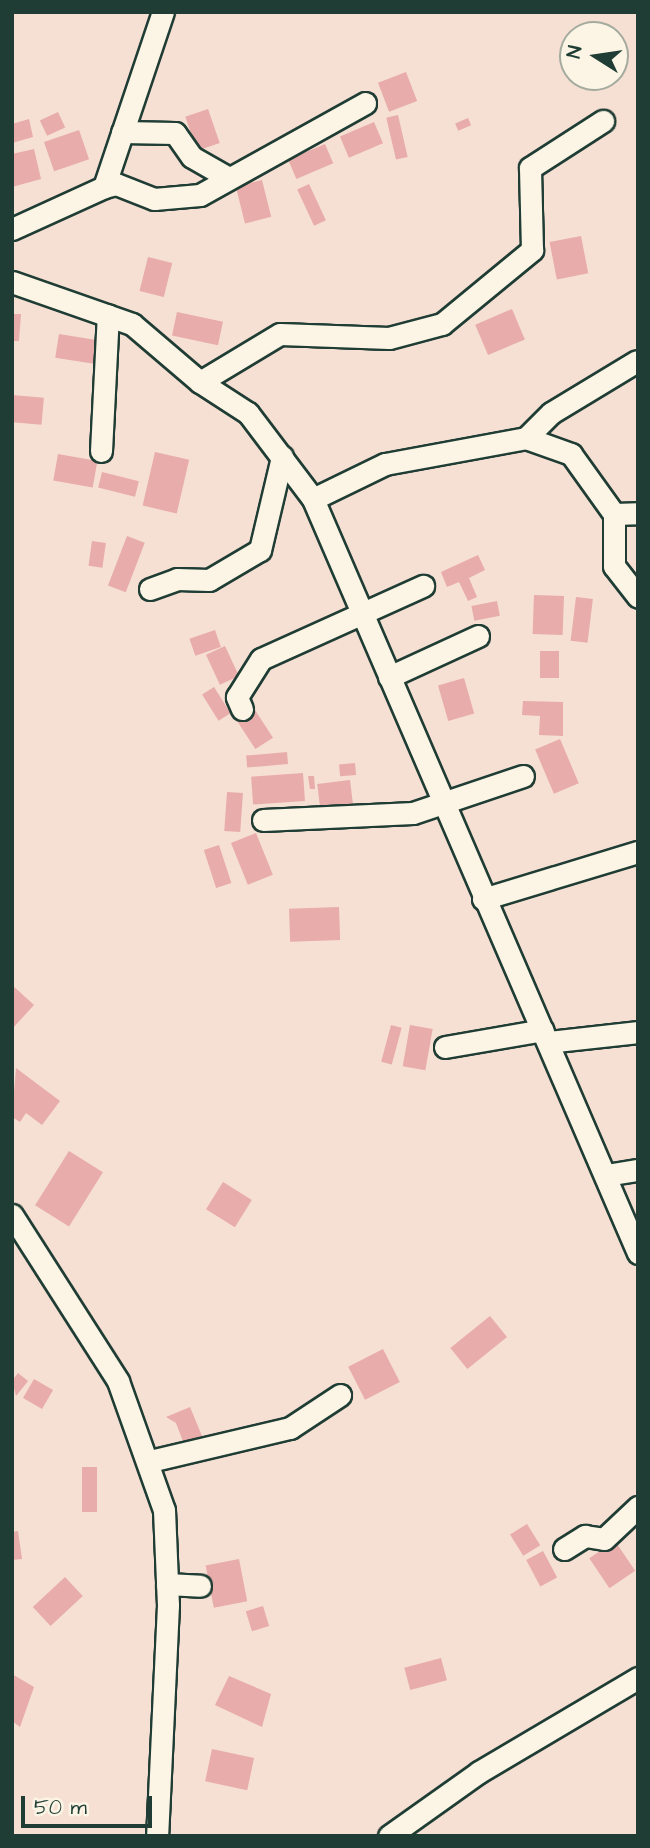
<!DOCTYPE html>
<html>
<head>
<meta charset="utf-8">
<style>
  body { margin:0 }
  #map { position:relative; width:650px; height:1848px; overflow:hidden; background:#f6dfd3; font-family:"Architects Daughter",sans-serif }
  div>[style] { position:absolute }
  .building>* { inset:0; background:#e8acaa; transform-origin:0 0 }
  .roads { filter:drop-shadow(2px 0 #1f3d34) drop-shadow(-2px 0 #1f3d34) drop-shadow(0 2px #1f3d34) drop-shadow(0 -2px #1f3d34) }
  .minor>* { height:21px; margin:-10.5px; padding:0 10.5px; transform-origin:10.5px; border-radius:10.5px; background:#fcf5e5 }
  span { translate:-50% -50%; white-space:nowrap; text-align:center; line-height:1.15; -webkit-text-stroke:5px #fcf5e5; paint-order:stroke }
  .frame { position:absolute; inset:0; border:14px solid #1f3d34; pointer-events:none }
  .north { position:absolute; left:559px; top:21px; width:70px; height:70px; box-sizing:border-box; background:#fcf5e5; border:2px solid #a4ab9e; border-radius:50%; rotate:282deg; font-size:19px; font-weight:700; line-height:28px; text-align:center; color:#1f3d34 }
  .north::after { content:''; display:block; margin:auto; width:24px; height:32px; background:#1f3d34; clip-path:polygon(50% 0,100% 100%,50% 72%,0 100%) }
  .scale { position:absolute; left:21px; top:1796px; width:131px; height:32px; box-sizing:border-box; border:4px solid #1f3d34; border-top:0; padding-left:9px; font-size:21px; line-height:24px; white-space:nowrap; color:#1f3d34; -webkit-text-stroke:5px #fcf5e5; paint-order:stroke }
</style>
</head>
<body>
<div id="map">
  <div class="building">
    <div style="left:406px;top:72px;width:31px;height:30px;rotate:69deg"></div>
    <div style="left:208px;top:109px;width:36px;height:24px;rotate:71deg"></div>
    <div style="left:58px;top:112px;width:17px;height:20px;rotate:65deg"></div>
    <div style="left:398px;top:115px;width:43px;height:12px;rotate:77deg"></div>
    <div style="left:468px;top:118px;width:8px;height:14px;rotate:67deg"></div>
    <div style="clip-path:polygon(29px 119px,33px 137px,12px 143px,12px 124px)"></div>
    <div style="left:374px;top:122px;width:23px;height:37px;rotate:67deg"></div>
    <div style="left:79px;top:130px;width:31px;height:37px;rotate:71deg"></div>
    <div style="left:325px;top:144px;width:21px;height:40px;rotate:67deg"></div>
    <div style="clip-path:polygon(34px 149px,41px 179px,12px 187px,12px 154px)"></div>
    <div style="left:262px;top:180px;width:38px;height:27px;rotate:76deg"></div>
    <div style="left:309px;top:184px;width:40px;height:13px;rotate:65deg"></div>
    <div style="left:581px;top:236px;width:38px;height:32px;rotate:79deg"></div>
    <div style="left:148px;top:257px;width:25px;height:35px;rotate:14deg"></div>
    <div style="left:512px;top:309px;width:33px;height:40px;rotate:67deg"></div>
    <div style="left:177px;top:312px;width:47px;height:24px;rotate:12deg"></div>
    <div style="clip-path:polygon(12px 314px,21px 314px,19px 341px,12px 341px)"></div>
    <div style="left:59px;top:334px;width:44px;height:24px;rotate:9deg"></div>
    <div style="left:12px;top:395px;width:32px;height:27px;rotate:5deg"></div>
    <div style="left:155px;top:452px;width:35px;height:55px;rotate:13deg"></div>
    <div style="left:58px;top:454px;width:40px;height:27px;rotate:10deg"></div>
    <div style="left:102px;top:472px;width:38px;height:16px;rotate:14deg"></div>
    <div style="left:127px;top:536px;width:19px;height:53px;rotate:21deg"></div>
    <div style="left:92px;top:541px;width:14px;height:25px;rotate:8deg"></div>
    <div style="clip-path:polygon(478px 555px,485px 570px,469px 578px,477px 597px,468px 601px,459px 582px,447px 587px,441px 572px)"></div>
    <div style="left:534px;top:595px;width:30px;height:39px;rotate:2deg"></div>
    <div style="left:576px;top:597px;width:17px;height:44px;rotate:7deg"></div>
    <div style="left:497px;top:601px;width:15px;height:26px;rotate:79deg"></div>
    <div style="left:215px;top:630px;width:18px;height:27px;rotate:71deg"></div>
    <div style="left:225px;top:646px;width:33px;height:21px;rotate:65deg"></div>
    <div style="left:540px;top:651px;width:19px;height:27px"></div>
    <div style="left:464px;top:678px;width:37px;height:27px;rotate:74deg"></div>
    <div style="left:214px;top:687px;width:31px;height:14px;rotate:58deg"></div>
    <div style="clip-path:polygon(523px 701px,563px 702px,563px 736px,539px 735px,540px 716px,522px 715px)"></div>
    <div style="left:255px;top:710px;width:33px;height:21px;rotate:57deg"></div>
    <div style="left:560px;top:739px;width:48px;height:27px;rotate:67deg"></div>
    <div style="left:287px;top:752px;width:12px;height:41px;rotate:85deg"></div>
    <div style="left:355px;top:763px;width:12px;height:16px;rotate:85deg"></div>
    <div style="left:303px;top:773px;width:28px;height:52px;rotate:86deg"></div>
    <div style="clip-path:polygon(308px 776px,314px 776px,315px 789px,310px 789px)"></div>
    <div style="left:350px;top:780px;width:25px;height:33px;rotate:83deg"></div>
    <div style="left:227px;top:792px;width:16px;height:39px;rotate:4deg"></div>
    <div style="left:256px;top:833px;width:45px;height:27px;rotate:68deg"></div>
    <div style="left:219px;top:845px;width:40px;height:16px;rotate:72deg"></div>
    <div style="left:339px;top:907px;width:33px;height:50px;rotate:88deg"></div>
    <div style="clip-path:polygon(12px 985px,34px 1005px,12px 1029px)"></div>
    <div style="left:391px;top:1025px;width:11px;height:38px;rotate:15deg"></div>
    <div style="left:410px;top:1025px;width:23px;height:42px;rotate:10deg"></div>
    <div style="clip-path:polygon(16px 1068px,60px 1101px,42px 1125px,26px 1113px,20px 1122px,12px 1117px)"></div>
    <div style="left:69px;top:1151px;width:40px;height:64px;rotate:32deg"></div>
    <div style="left:223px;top:1182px;width:34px;height:32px;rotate:32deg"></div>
    <div style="left:490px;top:1316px;width:27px;height:51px;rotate:51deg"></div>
    <div style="left:383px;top:1349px;width:37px;height:39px;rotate:63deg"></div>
    <div style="clip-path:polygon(18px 1373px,28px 1381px,16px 1396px,12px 1381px)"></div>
    <div style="left:34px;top:1379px;width:22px;height:22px;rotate:30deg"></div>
    <div style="clip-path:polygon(190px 1407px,202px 1436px,184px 1444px,176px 1423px,166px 1417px)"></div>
    <div style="left:82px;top:1467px;width:15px;height:45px"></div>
    <div style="left:527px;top:1524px;width:25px;height:20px;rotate:58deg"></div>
    <div style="clip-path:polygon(18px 1531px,22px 1559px,12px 1560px,12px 1532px)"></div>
    <div style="left:615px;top:1541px;width:36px;height:31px;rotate:56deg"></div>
    <div style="left:543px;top:1551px;width:30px;height:19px;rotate:62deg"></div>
    <div style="left:239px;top:1559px;width:43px;height:34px;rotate:79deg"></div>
    <div style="left:65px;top:1577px;width:26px;height:44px;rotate:47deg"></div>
    <div style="left:263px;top:1606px;width:21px;height:18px;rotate:73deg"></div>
    <div style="left:441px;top:1658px;width:23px;height:38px;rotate:75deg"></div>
    <div style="clip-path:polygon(12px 1674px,34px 1687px,20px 1727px,12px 1721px)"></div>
    <div style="clip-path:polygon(229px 1676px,271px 1694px,262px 1727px,215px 1705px)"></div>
    <div style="left:212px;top:1749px;width:43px;height:33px;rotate:12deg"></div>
  </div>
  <div class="roads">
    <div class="minor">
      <div style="left:122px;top:132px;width:53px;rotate:1.1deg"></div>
      <div style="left:175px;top:133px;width:29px;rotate:55deg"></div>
      <div style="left:192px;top:157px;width:40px;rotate:29.7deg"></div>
      <div style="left:104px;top:187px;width:12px;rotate:-14deg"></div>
      <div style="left:116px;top:184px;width:41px;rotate:21.5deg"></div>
      <div style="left:154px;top:199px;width:46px;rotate:-5deg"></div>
      <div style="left:200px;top:195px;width:189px;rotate:-29.1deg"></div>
      <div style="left:12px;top:229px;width:101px;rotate:-24.5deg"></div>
      <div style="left:104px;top:187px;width:185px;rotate:-71.4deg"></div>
      <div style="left:12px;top:282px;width:127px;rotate:19.3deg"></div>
      <div style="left:132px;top:324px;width:89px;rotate:40.5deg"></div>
      <div style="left:200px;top:382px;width:57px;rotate:32.9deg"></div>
      <div style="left:248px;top:413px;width:108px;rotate:52.9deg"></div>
      <div style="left:313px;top:499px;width:821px;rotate:66.68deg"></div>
      <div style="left:200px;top:382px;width:93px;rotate:-31deg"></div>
      <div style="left:280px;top:334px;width:109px;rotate:2.1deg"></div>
      <div style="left:389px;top:338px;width:55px;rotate:-14.8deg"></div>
      <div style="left:442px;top:324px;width:117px;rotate:-39.4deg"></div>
      <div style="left:532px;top:250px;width:82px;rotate:-91.4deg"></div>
      <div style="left:530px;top:168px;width:87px;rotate:-32.8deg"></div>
      <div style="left:526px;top:438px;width:48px;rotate:19.6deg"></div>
      <div style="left:571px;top:454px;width:74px;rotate:54.4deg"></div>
      <div style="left:614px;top:514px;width:24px;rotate:-2deg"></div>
      <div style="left:101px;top:451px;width:136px;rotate:-87.1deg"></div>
      <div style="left:313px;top:499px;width:80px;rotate:-25.9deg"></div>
      <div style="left:385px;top:464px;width:143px;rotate:-10.4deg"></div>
      <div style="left:526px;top:438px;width:35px;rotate:-45deg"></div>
      <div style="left:551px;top:413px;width:100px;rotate:-31.2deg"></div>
      <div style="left:614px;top:514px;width:52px;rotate:90deg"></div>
      <div style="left:614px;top:566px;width:39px;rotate:52deg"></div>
      <div style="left:150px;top:589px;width:29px;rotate:-20deg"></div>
      <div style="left:177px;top:579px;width:32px;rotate:2deg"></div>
      <div style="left:209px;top:580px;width:59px;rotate:-30.5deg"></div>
      <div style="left:260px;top:550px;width:96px;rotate:-76.7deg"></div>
      <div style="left:389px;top:677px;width:98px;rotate:-24.7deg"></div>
      <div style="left:242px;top:709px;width:13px;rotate:-113deg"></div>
      <div style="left:237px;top:697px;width:45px;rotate:-57.7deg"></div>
      <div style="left:261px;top:659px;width:178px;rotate:-24.3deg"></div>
      <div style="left:263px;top:820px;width:150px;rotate:-2.7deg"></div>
      <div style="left:413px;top:813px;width:116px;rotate:-18.6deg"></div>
      <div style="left:483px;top:899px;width:162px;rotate:-16.9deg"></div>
      <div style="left:548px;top:1042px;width:91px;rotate:-6.3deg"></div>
      <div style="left:445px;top:1047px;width:99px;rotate:-9.8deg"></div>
      <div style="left:606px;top:1175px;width:32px;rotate:-9deg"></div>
      <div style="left:12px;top:1215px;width:197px;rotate:57.4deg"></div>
      <div style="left:118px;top:1381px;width:137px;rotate:70.4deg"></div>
      <div style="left:164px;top:1510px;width:95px;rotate:87.6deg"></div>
      <div style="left:168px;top:1605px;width:231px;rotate:92.7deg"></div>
      <div style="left:150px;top:1461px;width:144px;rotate:-13.3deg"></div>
      <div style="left:290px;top:1428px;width:60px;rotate:-33.4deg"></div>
      <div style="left:564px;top:1549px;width:25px;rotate:-32deg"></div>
      <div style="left:585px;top:1536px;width:19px;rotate:9deg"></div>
      <div style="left:604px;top:1539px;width:47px;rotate:-43.3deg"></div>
      <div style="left:167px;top:1584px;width:33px;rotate:3deg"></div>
      <div style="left:389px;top:1836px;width:110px;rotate:-35.4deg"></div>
      <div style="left:479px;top:1772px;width:185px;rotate:-30.6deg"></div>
    </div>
  </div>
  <div class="frame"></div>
  <div class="north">N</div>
  <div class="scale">50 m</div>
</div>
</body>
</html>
